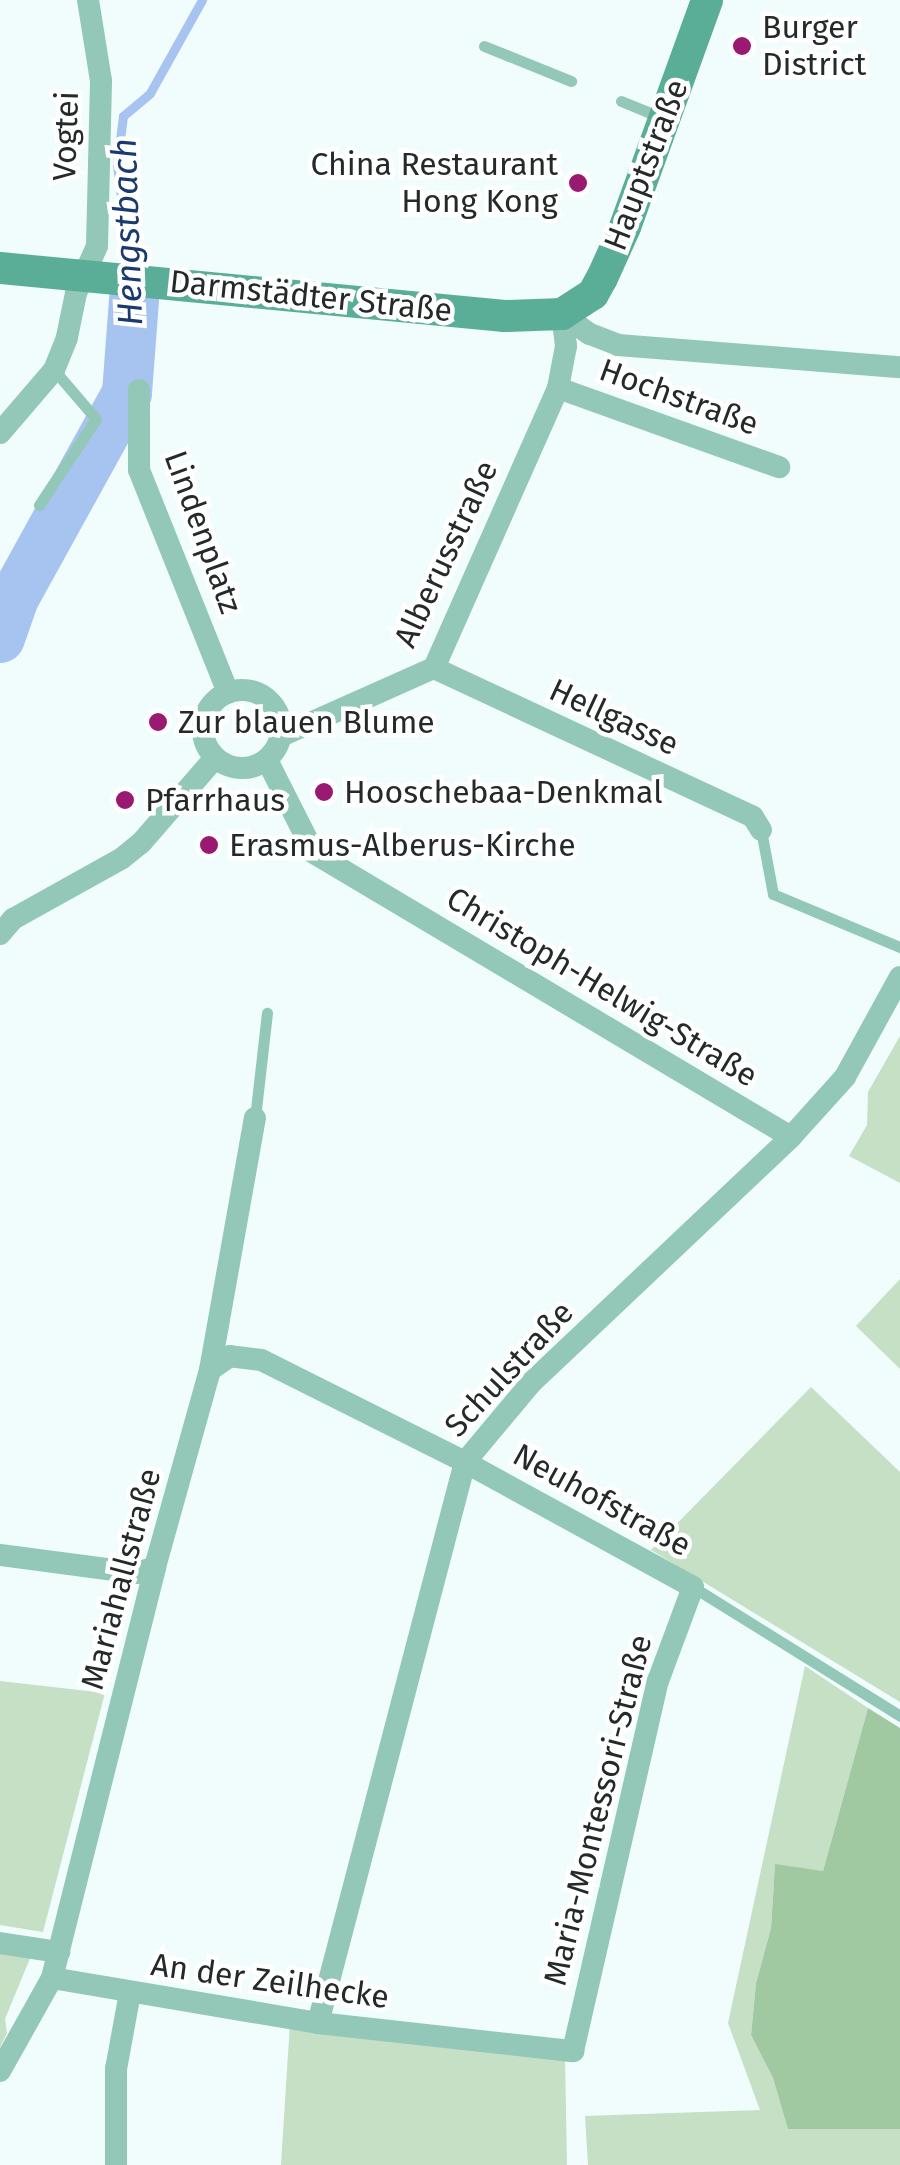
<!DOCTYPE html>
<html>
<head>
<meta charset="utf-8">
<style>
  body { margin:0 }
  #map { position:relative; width:900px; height:2165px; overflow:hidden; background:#f1fcfd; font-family:"Fira Sans",sans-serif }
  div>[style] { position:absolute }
  .green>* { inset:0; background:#c5e0c5 }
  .forest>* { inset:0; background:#a0c9a1 }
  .stream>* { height:9px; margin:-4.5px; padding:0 4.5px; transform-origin:4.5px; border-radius:4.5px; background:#a7c3f0 }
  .river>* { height:50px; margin:-25px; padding:0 25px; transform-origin:25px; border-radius:25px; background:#a7c3f0 }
  .lane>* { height:11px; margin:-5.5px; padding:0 5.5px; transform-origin:5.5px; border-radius:5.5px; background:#93c7b7 }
  .street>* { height:22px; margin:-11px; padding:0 11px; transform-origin:11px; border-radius:11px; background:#93c7b7 }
  .street>.ring { margin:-11px; padding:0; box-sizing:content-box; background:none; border:22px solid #93c7b7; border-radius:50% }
  .secondary>* { height:32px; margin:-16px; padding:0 16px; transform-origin:16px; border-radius:16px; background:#5aae97 }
  .dots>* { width:28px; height:28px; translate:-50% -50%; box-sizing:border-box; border:5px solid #fff; border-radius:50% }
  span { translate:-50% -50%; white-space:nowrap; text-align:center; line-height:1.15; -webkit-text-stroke:9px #fff; paint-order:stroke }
  .poi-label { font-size:32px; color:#242929 }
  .left { translate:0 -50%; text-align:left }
  .right { translate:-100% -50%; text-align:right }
  .street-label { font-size:32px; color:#242929 }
  .water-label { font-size:35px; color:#193a70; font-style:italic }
</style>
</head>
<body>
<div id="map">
  <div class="green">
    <div style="clip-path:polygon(900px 1036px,900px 1183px,849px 1156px,867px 1125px,868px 1092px)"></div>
    <div style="clip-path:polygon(900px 1279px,900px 1369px,856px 1326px)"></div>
    <div style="clip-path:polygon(811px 1387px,900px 1472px,900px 1702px,651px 1550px)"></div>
    <div style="clip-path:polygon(805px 1666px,868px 1708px,823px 1871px,775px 1865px,771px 1928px,756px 1983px,751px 2035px,773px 2078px,788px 2128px,900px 2129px,900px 2165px,588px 2165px,585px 2116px,760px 2110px,728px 2023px)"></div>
    <div style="clip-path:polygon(0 1681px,105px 1693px,43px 1932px,0 1925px)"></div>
    <div style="clip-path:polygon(0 1947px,31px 1956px,5px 2019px,7px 2033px,0 2048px)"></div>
    <div style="clip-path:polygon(290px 2023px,565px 2058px,567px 2165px,281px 2165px)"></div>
  </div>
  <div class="forest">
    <div style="clip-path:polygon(868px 1708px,900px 1728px,900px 2129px,788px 2129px,773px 2078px,751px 2035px,756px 1983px,771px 1928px,775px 1864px,823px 1871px)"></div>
  </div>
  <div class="stream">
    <div style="left:134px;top:299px;width:136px;rotate:-97.2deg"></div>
    <div style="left:117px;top:164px;width:48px;rotate:-82.9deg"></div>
    <div style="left:123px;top:116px;width:35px;rotate:-40deg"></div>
    <div style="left:150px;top:93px;width:107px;rotate:-60.8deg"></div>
  </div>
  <div class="river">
    <div style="left:0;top:638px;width:42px;rotate:-70.7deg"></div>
    <div style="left:14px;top:598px;width:234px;rotate:-61.1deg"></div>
    <div style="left:127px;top:393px;width:94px;rotate:-85.7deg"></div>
  </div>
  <div class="lane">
    <div style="left:484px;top:46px;width:94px;rotate:21.9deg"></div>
    <div style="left:621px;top:101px;width:42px;rotate:22.3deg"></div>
    <div style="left:39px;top:505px;width:103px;rotate:-56.5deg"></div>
    <div style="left:96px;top:419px;width:65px;rotate:-130.6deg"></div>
    <div style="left:761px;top:830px;width:65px;rotate:79.4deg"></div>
    <div style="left:773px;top:894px;width:138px;rotate:22.7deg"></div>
    <div style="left:255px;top:1118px;width:106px;rotate:-83.5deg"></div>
    <div style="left:693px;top:1587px;width:244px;rotate:31.9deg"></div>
  </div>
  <div class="street">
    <div style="left:562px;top:314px;width:34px;rotate:36deg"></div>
    <div style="left:590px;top:334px;width:30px;rotate:21deg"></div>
    <div style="left:618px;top:345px;width:283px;rotate:4.5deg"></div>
    <div style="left:558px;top:388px;width:235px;rotate:19.7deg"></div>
    <div style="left:139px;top:390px;width:80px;rotate:90deg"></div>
    <div style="left:139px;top:470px;width:240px;rotate:68.2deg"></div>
    <div style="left:0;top:433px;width:83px;rotate:-49.4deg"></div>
    <div style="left:54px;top:370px;width:35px;rotate:-68deg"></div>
    <div style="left:67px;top:337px;width:45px;rotate:-78.4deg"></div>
    <div style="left:76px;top:293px;width:51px;rotate:-65.9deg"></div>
    <div style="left:97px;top:246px;width:165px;rotate:-88.6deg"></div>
    <div style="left:101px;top:81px;width:82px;rotate:-99.1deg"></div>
    <div style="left:434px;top:668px;width:352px;rotate:25deg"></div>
    <div style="left:753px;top:817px;width:15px;rotate:58deg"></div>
    <div class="ring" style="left:203px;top:690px;width:56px;height:56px"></div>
    <div style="left:281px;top:736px;width:167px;rotate:-24deg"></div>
    <div style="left:434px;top:668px;width:306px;rotate:-66.1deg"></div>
    <div style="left:558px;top:388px;width:43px;rotate:-79.2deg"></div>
    <div style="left:566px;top:346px;width:32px;rotate:-97deg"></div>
    <div style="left:267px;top:760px;width:104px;rotate:63.2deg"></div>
    <div style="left:314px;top:853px;width:555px;rotate:30.77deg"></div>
    <div style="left:0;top:934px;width:20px;rotate:-49deg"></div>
    <div style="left:13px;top:919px;width:124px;rotate:-29.1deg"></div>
    <div style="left:121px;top:859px;width:26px;rotate:-39deg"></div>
    <div style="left:141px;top:843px;width:113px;rotate:-49deg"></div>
    <div style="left:0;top:1555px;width:138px;rotate:7.5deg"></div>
    <div style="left:137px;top:1573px;width:19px;rotate:-18deg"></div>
    <div style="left:0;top:1943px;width:60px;rotate:8.7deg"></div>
    <div style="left:52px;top:1978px;width:270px;rotate:9.6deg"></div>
    <div style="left:318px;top:2023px;width:257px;rotate:6.3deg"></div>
    <div style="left:573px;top:2051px;width:380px;rotate:-77.1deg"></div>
    <div style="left:658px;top:1681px;width:100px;rotate:-69.6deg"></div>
    <div style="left:693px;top:1587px;width:260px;rotate:-151.3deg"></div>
    <div style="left:465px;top:1462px;width:228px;rotate:-153.4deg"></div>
    <div style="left:261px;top:1360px;width:31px;rotate:-173deg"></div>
    <div style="left:230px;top:1356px;width:24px;rotate:145deg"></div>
    <div style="left:318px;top:2023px;width:580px;rotate:-75.32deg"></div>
    <div style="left:465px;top:1462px;width:103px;rotate:-50.1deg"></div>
    <div style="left:531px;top:1383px;width:358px;rotate:-43.4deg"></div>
    <div style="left:791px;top:1137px;width:81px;rotate:-48deg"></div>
    <div style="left:845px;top:1077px;width:114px;rotate:-61.2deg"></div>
    <div style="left:0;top:2071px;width:107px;rotate:-60.8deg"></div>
    <div style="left:52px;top:1978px;width:424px;rotate:-75.9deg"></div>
    <div style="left:155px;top:1567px;width:205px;rotate:-74.4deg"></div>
    <div style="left:210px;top:1370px;width:256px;rotate:-79.9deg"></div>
    <div style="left:116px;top:2165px;width:96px;rotate:-90deg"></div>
    <div style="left:116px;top:2069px;width:77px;rotate:-79.6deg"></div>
  </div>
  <div class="secondary">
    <div style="left:0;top:268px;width:507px;rotate:5.43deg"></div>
    <div style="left:505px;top:316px;width:57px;rotate:-2deg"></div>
    <div style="left:562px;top:314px;width:37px;rotate:-33deg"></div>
    <div style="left:593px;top:294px;width:18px;rotate:-61deg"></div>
    <div style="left:602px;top:278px;width:56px;rotate:-65.7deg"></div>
    <div style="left:625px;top:227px;width:241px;rotate:-70.1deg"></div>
  </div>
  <div class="dots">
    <div style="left:742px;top:46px;background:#991a70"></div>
    <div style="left:578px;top:183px;background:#991a70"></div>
    <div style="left:158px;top:722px;background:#991a70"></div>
    <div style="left:324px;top:792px;background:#991a70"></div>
    <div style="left:125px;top:800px;background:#991a70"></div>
    <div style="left:209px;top:845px;background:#991a70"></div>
  </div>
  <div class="poi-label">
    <span class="left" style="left:762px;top:46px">Burger<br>District</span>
    <span class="right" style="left:558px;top:183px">China Restaurant<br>Hong Kong</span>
    <span class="left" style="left:178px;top:722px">Zur blauen Blume</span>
    <span class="left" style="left:344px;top:792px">Hooschebaa-Denkmal</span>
    <span class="left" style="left:145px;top:800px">Pfarrhaus</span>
    <span class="left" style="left:229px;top:845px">Erasmus-Alberus-Kirche</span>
  </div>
  <div class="street-label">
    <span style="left:66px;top:136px;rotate:-88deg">Vogtei</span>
    <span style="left:646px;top:165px;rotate:-69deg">Hauptstraße</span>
    <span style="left:311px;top:296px;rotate:6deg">Darmstädter Straße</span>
    <span style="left:679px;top:397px;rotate:20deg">Hochstraße</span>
    <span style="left:203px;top:532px;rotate:70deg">Lindenplatz</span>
    <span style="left:446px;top:554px;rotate:-65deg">Alberusstraße</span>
    <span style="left:614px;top:717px;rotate:25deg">Hellgasse</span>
    <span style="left:602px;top:987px;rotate:31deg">Christoph-Helwig-Straße</span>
    <span style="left:509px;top:1369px;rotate:-47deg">Schulstraße</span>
    <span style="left:602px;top:1500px;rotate:29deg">Neuhofstraße</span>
    <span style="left:121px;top:1579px;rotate:-75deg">Mariahallstraße</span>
    <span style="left:598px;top:1810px;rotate:-76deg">Maria-Montessori-Straße</span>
    <span style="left:270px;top:1981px;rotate:8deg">An der Zeilhecke</span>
  </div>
  <div class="water-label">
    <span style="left:127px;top:232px;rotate:-92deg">Hengstbach</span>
  </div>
</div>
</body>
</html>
